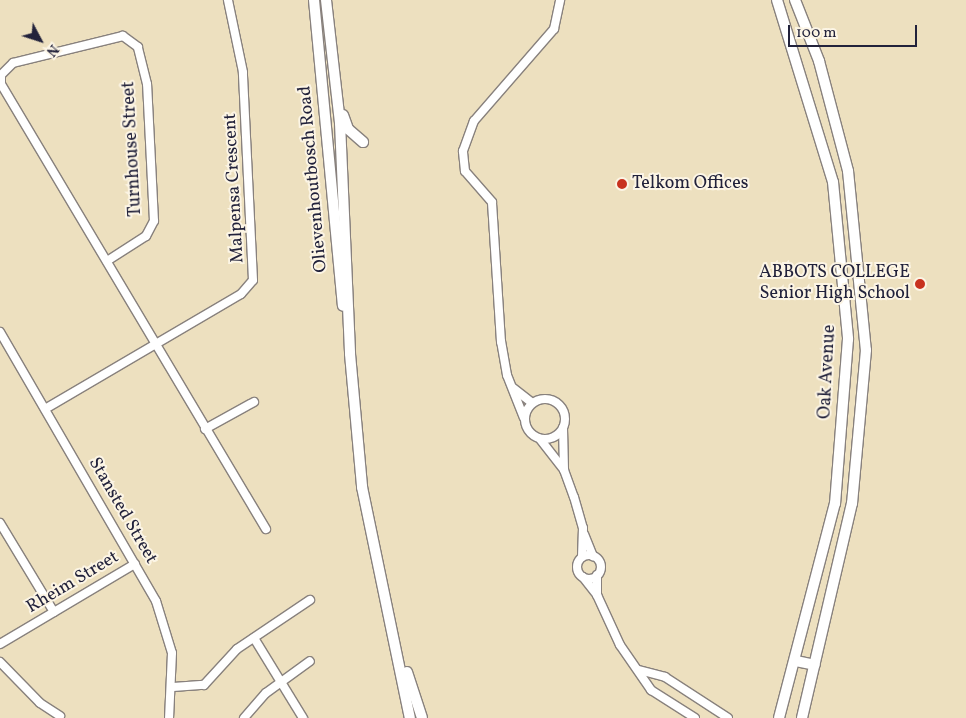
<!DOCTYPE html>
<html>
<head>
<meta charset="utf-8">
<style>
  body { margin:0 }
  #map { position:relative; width:966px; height:718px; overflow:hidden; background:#ede0bf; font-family:Vollkorn,serif }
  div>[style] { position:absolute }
  .roads { filter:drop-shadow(1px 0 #88817d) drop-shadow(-1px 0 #88817d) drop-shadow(0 1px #88817d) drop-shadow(0 -1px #88817d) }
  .street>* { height:8px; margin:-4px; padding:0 4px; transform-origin:4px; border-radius:4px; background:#fff }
  .street>.ring { margin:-4px; padding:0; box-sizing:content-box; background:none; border:8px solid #fff; border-radius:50% }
  .secondary>* { height:10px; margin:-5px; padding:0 5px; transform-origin:5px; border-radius:5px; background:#fff }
  .dots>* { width:14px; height:14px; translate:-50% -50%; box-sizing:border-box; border:2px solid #fcf5e5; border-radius:50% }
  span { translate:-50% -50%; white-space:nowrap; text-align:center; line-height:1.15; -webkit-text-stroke:4px #fcf5e5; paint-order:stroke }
  .street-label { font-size:18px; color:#22223b }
  .poi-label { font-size:18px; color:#22223b }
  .left { translate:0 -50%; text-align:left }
  .right { translate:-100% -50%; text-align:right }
  .north { position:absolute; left:15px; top:15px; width:50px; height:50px; -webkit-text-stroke:4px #fcf5e5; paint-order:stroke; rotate:130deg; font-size:14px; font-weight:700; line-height:20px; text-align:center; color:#22223b }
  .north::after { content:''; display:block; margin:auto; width:18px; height:22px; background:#22223b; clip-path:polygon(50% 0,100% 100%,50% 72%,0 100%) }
  .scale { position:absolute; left:788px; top:25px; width:129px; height:22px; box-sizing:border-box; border:2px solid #22223b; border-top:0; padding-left:6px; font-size:15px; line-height:18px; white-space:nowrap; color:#22223b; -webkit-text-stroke:4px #fcf5e5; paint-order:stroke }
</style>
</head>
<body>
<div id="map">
  <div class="roads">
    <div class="street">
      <div style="left:107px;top:261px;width:46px;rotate:-32.7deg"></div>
      <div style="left:146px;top:236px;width:17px;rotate:-62deg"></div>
      <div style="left:154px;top:221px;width:137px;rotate:-92.9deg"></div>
      <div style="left:147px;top:84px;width:38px;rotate:-104deg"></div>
      <div style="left:138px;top:47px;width:19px;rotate:-144deg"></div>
      <div style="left:123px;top:36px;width:113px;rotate:166.2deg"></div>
      <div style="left:13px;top:63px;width:17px;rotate:135deg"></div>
      <div style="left:1px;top:75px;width:9px;rotate:90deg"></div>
      <div style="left:1px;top:84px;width:518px;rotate:59.23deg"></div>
      <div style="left:0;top:332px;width:311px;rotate:59.9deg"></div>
      <div style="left:156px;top:601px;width:54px;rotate:72.9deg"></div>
      <div style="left:172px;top:653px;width:65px;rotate:92.6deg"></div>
      <div style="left:513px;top:388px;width:24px;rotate:38deg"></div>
      <div class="ring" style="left:525px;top:399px;width:32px;height:32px"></div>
      <div style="left:45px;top:409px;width:227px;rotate:-30.4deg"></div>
      <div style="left:241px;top:294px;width:18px;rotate:-49deg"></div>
      <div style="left:253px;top:280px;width:208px;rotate:-92.8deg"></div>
      <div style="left:243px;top:72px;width:74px;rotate:-101.8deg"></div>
      <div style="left:524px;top:418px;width:46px;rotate:-111.6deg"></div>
      <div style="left:507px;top:375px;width:34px;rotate:-100deg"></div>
      <div style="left:501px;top:342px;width:140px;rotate:-93.7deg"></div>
      <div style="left:492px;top:202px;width:41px;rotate:-131.1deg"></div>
      <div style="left:465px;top:171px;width:20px;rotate:-96deg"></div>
      <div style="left:463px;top:151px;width:32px;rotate:-70deg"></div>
      <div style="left:474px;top:121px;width:122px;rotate:-49deg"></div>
      <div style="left:554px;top:29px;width:30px;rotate:-78deg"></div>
      <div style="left:563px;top:428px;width:42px;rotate:88.6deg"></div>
      <div style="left:205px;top:429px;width:56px;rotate:-28.9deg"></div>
      <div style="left:540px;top:439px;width:39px;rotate:52deg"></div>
      <div style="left:564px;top:470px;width:29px;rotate:70deg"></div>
      <div style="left:574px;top:497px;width:32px;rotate:74deg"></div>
      <div style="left:583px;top:528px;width:29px;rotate:92deg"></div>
      <div style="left:0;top:523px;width:104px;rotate:58.8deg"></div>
      <div style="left:584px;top:534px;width:24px;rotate:68deg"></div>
      <div class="ring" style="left:577px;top:555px;width:16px;height:16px"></div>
      <div style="left:597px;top:575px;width:20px;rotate:90deg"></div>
      <div style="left:597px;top:595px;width:55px;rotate:65.3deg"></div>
      <div style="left:620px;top:645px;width:55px;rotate:55.4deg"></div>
      <div style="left:651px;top:690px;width:52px;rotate:32.5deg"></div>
      <div style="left:583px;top:577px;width:23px;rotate:52deg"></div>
      <div style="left:254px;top:638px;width:94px;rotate:58.5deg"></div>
      <div style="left:0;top:644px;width:157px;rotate:-30.7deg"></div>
      <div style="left:0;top:662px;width:57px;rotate:45.7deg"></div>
      <div style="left:40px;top:703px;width:24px;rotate:33deg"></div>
      <div style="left:639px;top:670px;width:27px;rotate:15deg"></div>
      <div style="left:665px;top:677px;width:75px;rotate:33.1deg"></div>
      <div style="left:173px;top:687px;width:31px;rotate:-4deg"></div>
      <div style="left:204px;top:685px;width:49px;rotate:-47.5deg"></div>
      <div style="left:237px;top:649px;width:88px;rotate:-33.9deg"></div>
      <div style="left:244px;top:718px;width:33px;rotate:-49deg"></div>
      <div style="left:266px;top:693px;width:54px;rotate:-36deg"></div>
    </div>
    <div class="secondary">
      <div style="left:314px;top:0;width:307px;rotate:84.6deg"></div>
      <div style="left:326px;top:0;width:124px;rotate:83.5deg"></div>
      <div style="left:340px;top:123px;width:231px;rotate:87.5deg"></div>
      <div style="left:350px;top:354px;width:134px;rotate:84.8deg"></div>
      <div style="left:362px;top:487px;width:236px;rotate:78.3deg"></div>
      <div style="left:777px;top:0;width:190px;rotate:72.9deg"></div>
      <div style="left:833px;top:182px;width:158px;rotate:84.5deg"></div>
      <div style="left:848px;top:339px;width:165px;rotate:94.5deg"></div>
      <div style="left:835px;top:503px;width:222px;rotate:104.6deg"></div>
      <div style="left:795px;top:0;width:66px;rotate:68.5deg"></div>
      <div style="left:819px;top:61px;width:114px;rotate:75.2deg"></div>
      <div style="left:848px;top:171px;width:180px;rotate:84.3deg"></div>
      <div style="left:866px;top:350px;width:154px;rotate:95.2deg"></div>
      <div style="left:852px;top:503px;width:221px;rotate:103.1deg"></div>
      <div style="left:343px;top:115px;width:15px;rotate:70deg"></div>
      <div style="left:348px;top:129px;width:20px;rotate:41deg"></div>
      <div style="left:796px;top:661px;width:19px;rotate:12deg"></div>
      <div style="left:407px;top:672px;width:48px;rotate:71.9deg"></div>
    </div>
  </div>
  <div class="dots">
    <div style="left:622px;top:184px;background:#c8321e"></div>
    <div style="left:920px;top:284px;background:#c8321e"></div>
  </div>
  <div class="street-label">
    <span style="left:133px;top:149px;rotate:-93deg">Turnhouse Street</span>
    <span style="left:314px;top:179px;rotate:-95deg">Olievenhoutbosch Road</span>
    <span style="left:235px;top:188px;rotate:-93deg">Malpensa Crescent</span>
    <span style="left:828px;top:372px;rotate:-87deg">Oak Avenue</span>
    <span style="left:122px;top:511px;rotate:60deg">Stansted Street</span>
    <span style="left:73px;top:583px;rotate:-31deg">Rheim Street</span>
  </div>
  <div class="poi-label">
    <span class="left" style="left:632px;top:184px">Telkom Offices</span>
    <span class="right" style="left:910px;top:284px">ABBOTS COLLEGE<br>Senior High School</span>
  </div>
  <div class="north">N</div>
  <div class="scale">100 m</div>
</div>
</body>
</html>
